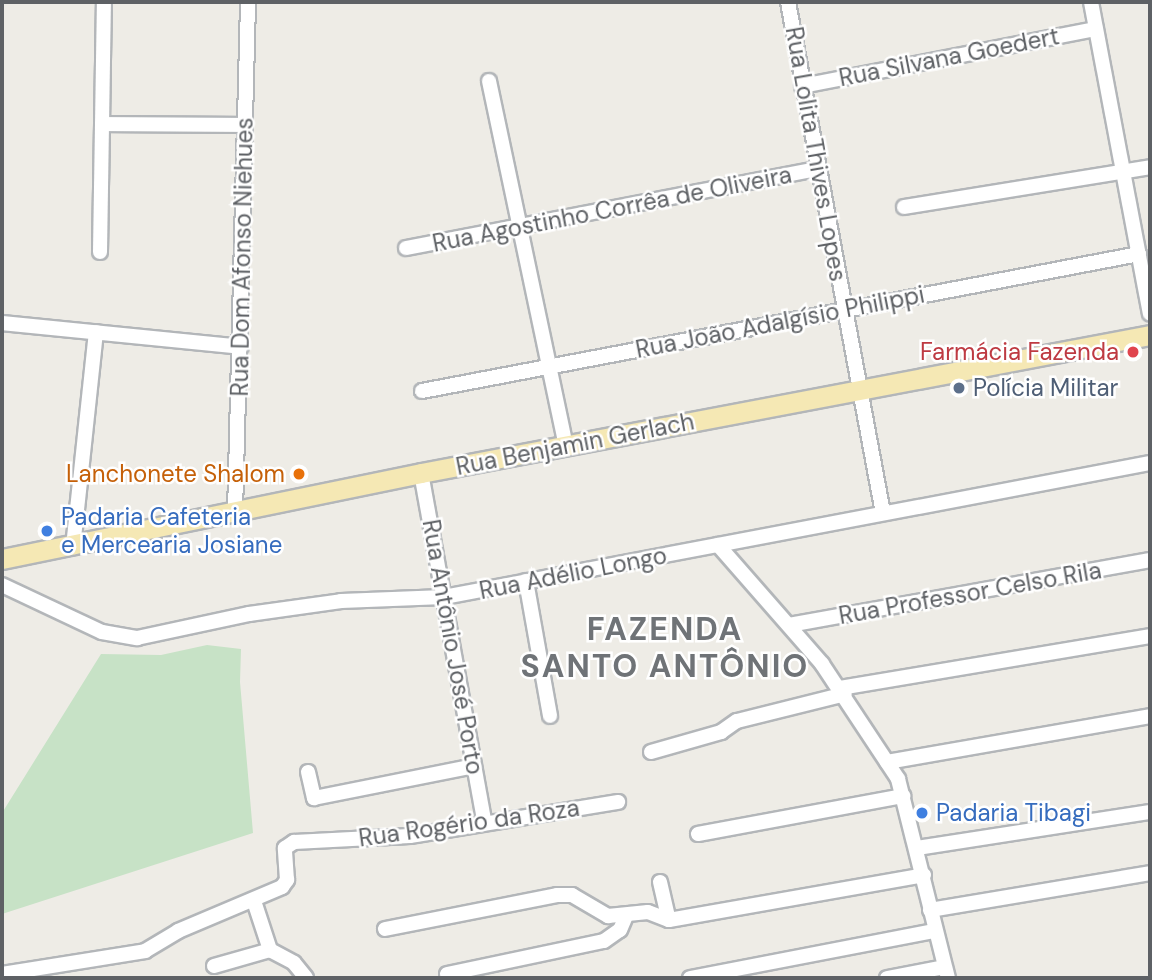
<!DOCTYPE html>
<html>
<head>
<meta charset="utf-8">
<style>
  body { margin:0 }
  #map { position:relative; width:1152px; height:980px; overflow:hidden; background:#eeece6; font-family:"DM Sans",sans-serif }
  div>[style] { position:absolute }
  .green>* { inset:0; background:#c7e2c6 }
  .roads { filter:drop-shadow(2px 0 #b3b6b9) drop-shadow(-2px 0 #b3b6b9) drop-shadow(0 2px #b3b6b9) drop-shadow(0 -2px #b3b6b9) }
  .minor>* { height:14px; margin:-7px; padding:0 7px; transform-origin:7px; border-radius:7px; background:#fff }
  .major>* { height:19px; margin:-9.5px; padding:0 9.5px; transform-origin:9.5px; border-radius:9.5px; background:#f5e8b4 }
  .dots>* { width:19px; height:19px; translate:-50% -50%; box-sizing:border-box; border:4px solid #fff; border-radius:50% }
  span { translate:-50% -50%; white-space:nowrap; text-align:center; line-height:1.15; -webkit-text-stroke:5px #fff; paint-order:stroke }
  .street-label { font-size:24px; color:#5e6165 }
  .health-label { font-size:24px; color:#be3a42 }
  .right { translate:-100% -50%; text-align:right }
  .service-label { font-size:24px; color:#4e5e75 }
  .left { translate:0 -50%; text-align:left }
  .food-label { font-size:24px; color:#c56008 }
  .shop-label { font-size:24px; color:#366cbe }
  .district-label { font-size:32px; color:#6f7377; font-weight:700; letter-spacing:2px }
  .frame { position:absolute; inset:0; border:4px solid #5e6165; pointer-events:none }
</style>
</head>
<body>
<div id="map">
  <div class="green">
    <div style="clip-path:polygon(207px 645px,241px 649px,240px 682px,253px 833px,2px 914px,2px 813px,101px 654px,161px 655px)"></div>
  </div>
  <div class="roads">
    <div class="minor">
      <div style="left:788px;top:2px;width:520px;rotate:79.47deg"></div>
      <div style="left:1091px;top:2px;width:317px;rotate:79.3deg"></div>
      <div style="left:489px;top:81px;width:374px;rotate:78.1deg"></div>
      <div style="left:802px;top:86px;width:299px;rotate:-11deg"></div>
      <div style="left:102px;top:124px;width:143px;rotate:0.4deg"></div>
      <div style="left:904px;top:207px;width:249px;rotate:-9.2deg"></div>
      <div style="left:406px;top:248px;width:420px;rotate:-10.9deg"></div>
      <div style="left:100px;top:252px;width:250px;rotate:-89.1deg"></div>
      <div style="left:2px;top:323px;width:240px;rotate:5.7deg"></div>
      <div style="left:422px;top:391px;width:730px;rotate:-10.82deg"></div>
      <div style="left:421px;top:473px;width:354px;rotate:79.7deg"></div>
      <div style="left:235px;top:513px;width:511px;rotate:-88.54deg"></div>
      <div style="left:718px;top:545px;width:158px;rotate:48.8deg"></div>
      <div style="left:822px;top:664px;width:138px;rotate:56.5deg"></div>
      <div style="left:898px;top:779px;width:205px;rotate:75.9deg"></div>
      <div style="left:73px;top:547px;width:216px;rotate:-83.9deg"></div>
      <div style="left:526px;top:581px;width:137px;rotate:79.9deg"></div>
      <div style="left:2px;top:585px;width:110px;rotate:25.2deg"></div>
      <div style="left:102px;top:632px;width:36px;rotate:10deg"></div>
      <div style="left:137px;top:638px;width:115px;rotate:-12.1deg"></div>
      <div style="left:249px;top:614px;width:93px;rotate:-8deg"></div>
      <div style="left:341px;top:601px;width:103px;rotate:-2.2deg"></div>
      <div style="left:444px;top:597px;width:719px;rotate:-10.75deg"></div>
      <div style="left:789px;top:625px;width:367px;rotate:-10.2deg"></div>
      <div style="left:840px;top:688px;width:314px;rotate:-9.5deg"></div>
      <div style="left:651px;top:752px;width:73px;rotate:-15.9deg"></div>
      <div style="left:721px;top:732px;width:19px;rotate:-35deg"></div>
      <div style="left:737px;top:721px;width:111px;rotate:-14deg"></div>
      <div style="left:887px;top:762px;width:267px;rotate:-9.9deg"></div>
      <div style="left:308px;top:772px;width:27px;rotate:77deg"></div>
      <div style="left:314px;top:798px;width:163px;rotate:-11.3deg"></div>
      <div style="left:698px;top:834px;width:209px;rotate:-10.5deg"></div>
      <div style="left:917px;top:848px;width:236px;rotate:-8.8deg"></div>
      <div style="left:660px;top:882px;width:39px;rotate:77deg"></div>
      <div style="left:254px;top:901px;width:52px;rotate:71.9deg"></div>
      <div style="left:270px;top:950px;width:27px;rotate:28deg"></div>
      <div style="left:294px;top:963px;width:19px;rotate:51deg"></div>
      <div style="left:930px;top:910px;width:223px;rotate:-9.5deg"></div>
      <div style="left:385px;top:929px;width:175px;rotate:-11.2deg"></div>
      <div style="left:557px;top:895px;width:15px"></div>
      <div style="left:572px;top:895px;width:42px;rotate:30.3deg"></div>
      <div style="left:608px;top:916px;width:40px;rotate:-5.7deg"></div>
      <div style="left:648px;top:912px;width:22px;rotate:21deg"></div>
      <div style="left:669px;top:920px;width:259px;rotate:-10deg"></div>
      <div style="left:214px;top:966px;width:58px;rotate:-15.9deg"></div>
      <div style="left:2px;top:974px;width:145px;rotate:-9.1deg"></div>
      <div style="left:145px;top:951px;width:39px;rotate:-31deg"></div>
      <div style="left:178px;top:931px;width:113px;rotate:-22.9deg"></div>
      <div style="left:282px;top:887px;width:9px;rotate:-54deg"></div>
      <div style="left:287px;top:880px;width:32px;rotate:-94deg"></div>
      <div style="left:285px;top:848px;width:11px;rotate:-34deg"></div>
      <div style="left:294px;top:842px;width:116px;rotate:-3deg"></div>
      <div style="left:410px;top:836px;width:211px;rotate:-9.3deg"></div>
      <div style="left:447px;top:974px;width:160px;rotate:-11.9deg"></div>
      <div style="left:604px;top:941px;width:19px;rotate:-35deg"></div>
      <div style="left:620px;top:930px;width:13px;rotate:-67deg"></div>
      <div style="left:690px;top:978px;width:249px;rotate:-10.9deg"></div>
      <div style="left:887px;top:978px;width:58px;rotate:-10.9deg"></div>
    </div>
    <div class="major">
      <div style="left:2px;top:559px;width:428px;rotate:-11.6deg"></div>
      <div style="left:421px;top:473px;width:742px;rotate:-10.72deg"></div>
    </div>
  </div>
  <div class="dots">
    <div style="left:1133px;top:352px;background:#e0444e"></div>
    <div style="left:959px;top:388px;background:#5c6f8a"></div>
    <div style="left:299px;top:474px;background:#e8710a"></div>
    <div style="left:47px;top:531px;background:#3f7fe0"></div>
    <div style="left:922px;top:813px;background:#3f7fe0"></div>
  </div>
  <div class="street-label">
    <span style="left:949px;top:57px;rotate:-11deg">Rua Silvana Goedert</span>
    <span style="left:816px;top:154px;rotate:80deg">Rua Lolita Thives Lopes</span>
    <span style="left:612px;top:209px;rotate:-11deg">Rua Agostinho Corrêa de Oliveira</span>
    <span style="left:242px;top:257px;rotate:-89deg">Rua Dom Afonso Niehues</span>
    <span style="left:780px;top:322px;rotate:-11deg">Rua João Adalgísio Philippi</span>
    <span style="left:575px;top:444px;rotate:-11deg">Rua Benjamin Gerlach</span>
    <span style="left:573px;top:573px;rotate:-11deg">Rua Adélio Longo</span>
    <span style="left:970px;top:593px;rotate:-10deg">Rua Professor Celso Rila</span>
    <span style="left:453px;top:647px;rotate:80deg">Rua Antônio José Porto</span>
    <span style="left:469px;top:823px;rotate:-8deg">Rua Rogério da Roza</span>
  </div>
  <div class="health-label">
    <span class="right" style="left:1119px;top:352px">Farmácia Fazenda</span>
  </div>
  <div class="service-label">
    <span class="left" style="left:973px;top:388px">Polícia Militar</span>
  </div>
  <div class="food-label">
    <span class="right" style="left:285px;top:474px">Lanchonete Shalom</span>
  </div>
  <div class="shop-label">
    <span class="left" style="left:61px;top:531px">Padaria Cafeteria<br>e Mercearia Josiane</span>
    <span class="left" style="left:936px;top:813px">Padaria Tibagi</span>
  </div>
  <div class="district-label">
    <span style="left:665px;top:648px">FAZENDA<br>SANTO ANTÔNIO</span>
  </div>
  <div class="frame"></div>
</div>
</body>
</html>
